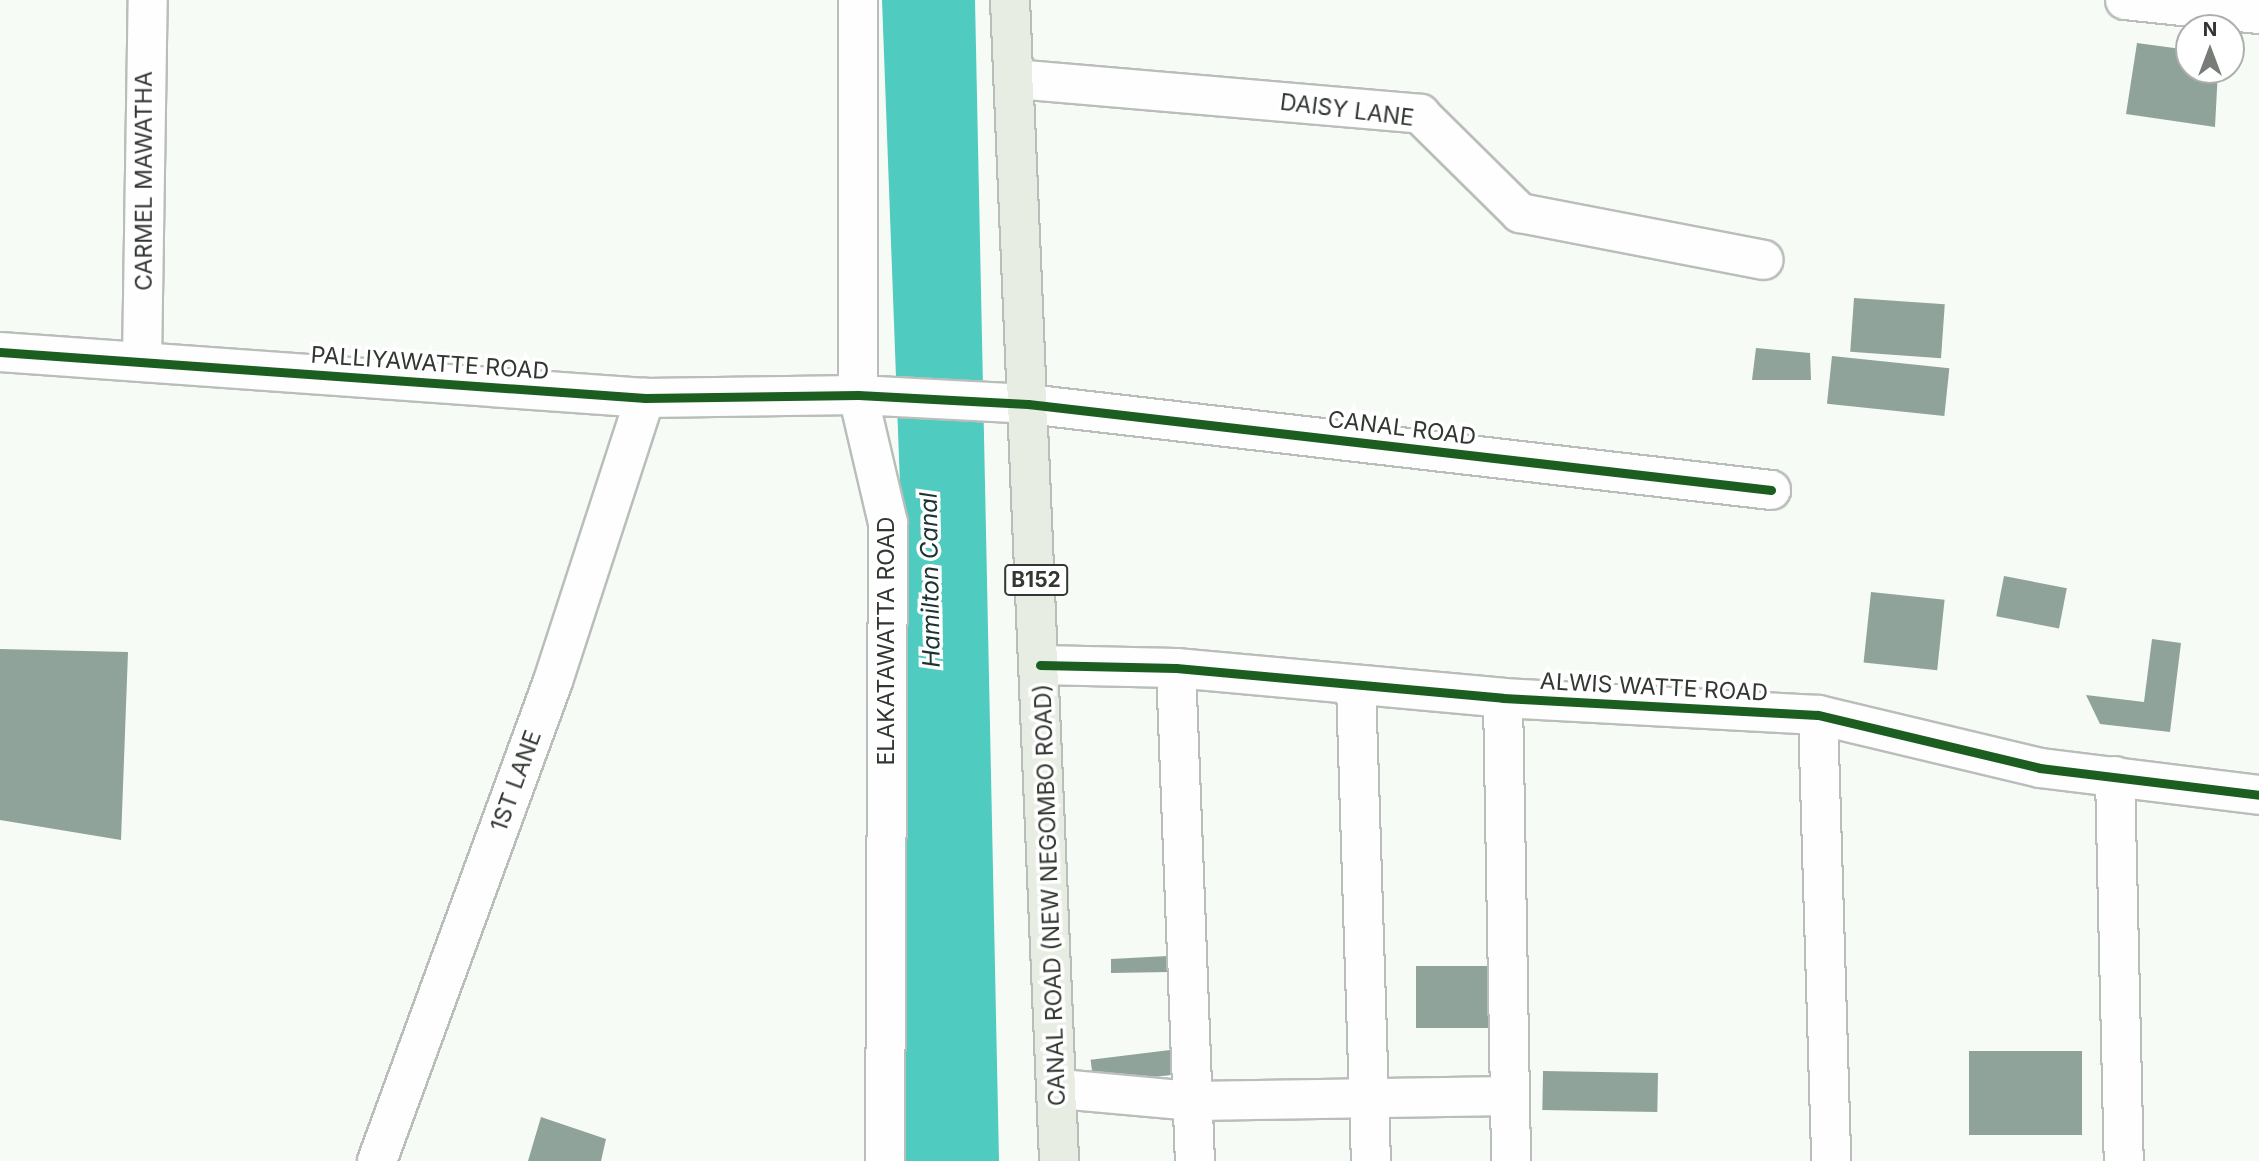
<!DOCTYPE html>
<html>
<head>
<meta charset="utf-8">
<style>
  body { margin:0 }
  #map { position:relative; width:2259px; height:1161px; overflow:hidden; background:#f6fbf6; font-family:Inter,sans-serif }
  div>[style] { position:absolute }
  .water>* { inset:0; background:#50cbc0 }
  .building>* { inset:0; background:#8fa39b; transform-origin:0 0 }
  .roads { filter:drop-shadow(2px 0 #babeba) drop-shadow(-2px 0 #babeba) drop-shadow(0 2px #babeba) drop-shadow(0 -2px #babeba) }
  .minor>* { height:38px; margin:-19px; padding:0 19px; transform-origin:19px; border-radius:19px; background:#fefefe }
  .major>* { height:38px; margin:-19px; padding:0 19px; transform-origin:19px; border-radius:19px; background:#e8ede3 }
  .cycleway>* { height:9px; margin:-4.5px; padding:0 4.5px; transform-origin:4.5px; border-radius:4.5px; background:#1b5e20 }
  span { translate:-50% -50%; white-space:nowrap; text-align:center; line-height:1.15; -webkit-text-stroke:7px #fff; paint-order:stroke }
  .shield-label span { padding:2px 5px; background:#fff; border:2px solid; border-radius:5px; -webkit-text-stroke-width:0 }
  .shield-label { font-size:21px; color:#323732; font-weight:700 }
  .street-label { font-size:23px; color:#323732 }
  .water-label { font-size:24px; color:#1c3431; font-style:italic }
  .north { position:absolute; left:2175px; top:14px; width:70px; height:70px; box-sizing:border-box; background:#fff; border:2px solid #adafad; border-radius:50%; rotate:0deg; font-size:19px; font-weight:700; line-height:28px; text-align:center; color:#323732 }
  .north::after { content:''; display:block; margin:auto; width:24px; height:32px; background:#777c77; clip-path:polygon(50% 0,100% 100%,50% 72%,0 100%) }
</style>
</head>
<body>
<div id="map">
  <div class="water">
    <div style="clip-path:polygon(882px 0,975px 0,999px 1161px,903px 1161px,901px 512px)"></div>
  </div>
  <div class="building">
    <div style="clip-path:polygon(2137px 43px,2189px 50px,2189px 70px,2218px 70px,2215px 127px,2126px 114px)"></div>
    <div style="left:1854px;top:298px;width:91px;height:54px;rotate:4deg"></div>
    <div style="clip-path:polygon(1756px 348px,1810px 353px,1811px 380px,1752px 380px)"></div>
    <div style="left:1832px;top:356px;width:118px;height:48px;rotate:6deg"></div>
    <div style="left:2004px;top:576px;width:64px;height:41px;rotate:11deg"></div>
    <div style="left:1871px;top:592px;width:74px;height:71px;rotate:6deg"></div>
    <div style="clip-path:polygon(2152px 639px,2181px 643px,2170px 732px,2100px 724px,2086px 695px,2144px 702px)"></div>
    <div style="clip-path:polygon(0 649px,128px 652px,121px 840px,0 820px)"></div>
    <div style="clip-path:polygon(1168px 956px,1169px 972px,1111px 973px,1111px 959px)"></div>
    <div style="left:1416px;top:966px;width:79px;height:62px"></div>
    <div style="left:1170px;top:1050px;width:25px;height:80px;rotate:83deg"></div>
    <div style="left:1969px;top:1051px;width:113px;height:84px"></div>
    <div style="left:1658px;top:1073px;width:39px;height:115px;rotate:91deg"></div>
    <div style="clip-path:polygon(541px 1117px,606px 1139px,601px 1161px,528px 1161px)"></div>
  </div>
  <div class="roads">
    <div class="minor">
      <div style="left:858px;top:0;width:395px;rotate:90deg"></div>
      <div style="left:858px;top:395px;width:131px;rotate:76.8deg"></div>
      <div style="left:888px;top:523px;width:638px;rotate:90.27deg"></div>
      <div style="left:2125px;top:0;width:135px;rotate:6deg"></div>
      <div style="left:1015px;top:79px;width:407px;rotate:4.9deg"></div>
      <div style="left:1420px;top:114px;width:141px;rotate:44.7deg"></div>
      <div style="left:1520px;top:213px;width:248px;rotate:10.9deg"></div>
      <div style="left:0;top:352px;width:647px;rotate:4.08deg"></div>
      <div style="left:645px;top:398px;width:213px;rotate:-0.8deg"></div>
      <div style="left:858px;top:395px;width:170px;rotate:3deg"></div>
      <div style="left:1028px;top:404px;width:748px;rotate:6.6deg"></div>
      <div style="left:142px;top:362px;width:362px;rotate:-89.1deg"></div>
      <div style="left:1040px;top:665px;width:136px;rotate:1.3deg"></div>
      <div style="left:1176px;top:668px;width:328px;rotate:5.2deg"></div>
      <div style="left:1503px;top:698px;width:315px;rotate:3.1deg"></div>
      <div style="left:1818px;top:715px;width:228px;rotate:13.4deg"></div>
      <div style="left:2040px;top:768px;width:221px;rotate:7deg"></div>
      <div style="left:1176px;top:668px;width:493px;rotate:87.8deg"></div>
      <div style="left:1356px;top:686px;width:475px;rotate:88.2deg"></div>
      <div style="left:1503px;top:698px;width:463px;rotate:89deg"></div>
      <div style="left:1818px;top:715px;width:446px;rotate:88.3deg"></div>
      <div style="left:2115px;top:776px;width:385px;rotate:88.7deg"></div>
      <div style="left:1060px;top:1089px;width:134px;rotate:5.2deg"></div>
      <div style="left:1193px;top:1101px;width:316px;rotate:-0.9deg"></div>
      <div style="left:377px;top:1161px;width:511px;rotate:-69.86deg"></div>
      <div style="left:553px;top:681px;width:298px;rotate:-72deg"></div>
    </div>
    <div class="major">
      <div style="left:1010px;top:0;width:1162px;rotate:87.58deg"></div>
    </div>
  </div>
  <div class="cycleway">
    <div style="left:0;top:352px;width:647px;rotate:4.08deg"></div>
    <div style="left:645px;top:398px;width:213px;rotate:-0.8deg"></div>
    <div style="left:858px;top:395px;width:170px;rotate:3deg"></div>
    <div style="left:1028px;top:404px;width:748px;rotate:6.6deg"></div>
    <div style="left:1040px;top:665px;width:136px;rotate:1.3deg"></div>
    <div style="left:1176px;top:668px;width:328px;rotate:5.2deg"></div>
    <div style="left:1503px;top:698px;width:315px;rotate:3.1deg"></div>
    <div style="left:1818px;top:715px;width:228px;rotate:13.4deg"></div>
    <div style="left:2040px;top:768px;width:221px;rotate:7deg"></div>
  </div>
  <div class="shield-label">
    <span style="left:1036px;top:580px">B152</span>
  </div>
  <div class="street-label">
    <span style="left:1347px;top:110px;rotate:7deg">DAISY LANE</span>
    <span style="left:144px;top:181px;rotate:-90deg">CARMEL MAWATHA</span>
    <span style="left:430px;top:363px;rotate:4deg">PALLIYAWATTE ROAD</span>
    <span style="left:1402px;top:428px;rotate:7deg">CANAL ROAD</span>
    <span style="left:886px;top:641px;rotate:-90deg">ELAKATAWATTA ROAD</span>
    <span style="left:1654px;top:687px;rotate:3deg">ALWIS WATTE ROAD</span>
    <span style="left:516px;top:781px;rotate:-70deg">1ST LANE</span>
    <span style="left:1050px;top:895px;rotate:-92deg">CANAL ROAD (NEW NEGOMBO ROAD)</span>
  </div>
  <div class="water-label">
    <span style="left:930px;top:580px;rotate:-91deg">Hamilton Canal</span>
  </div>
  <div class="north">N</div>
</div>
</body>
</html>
